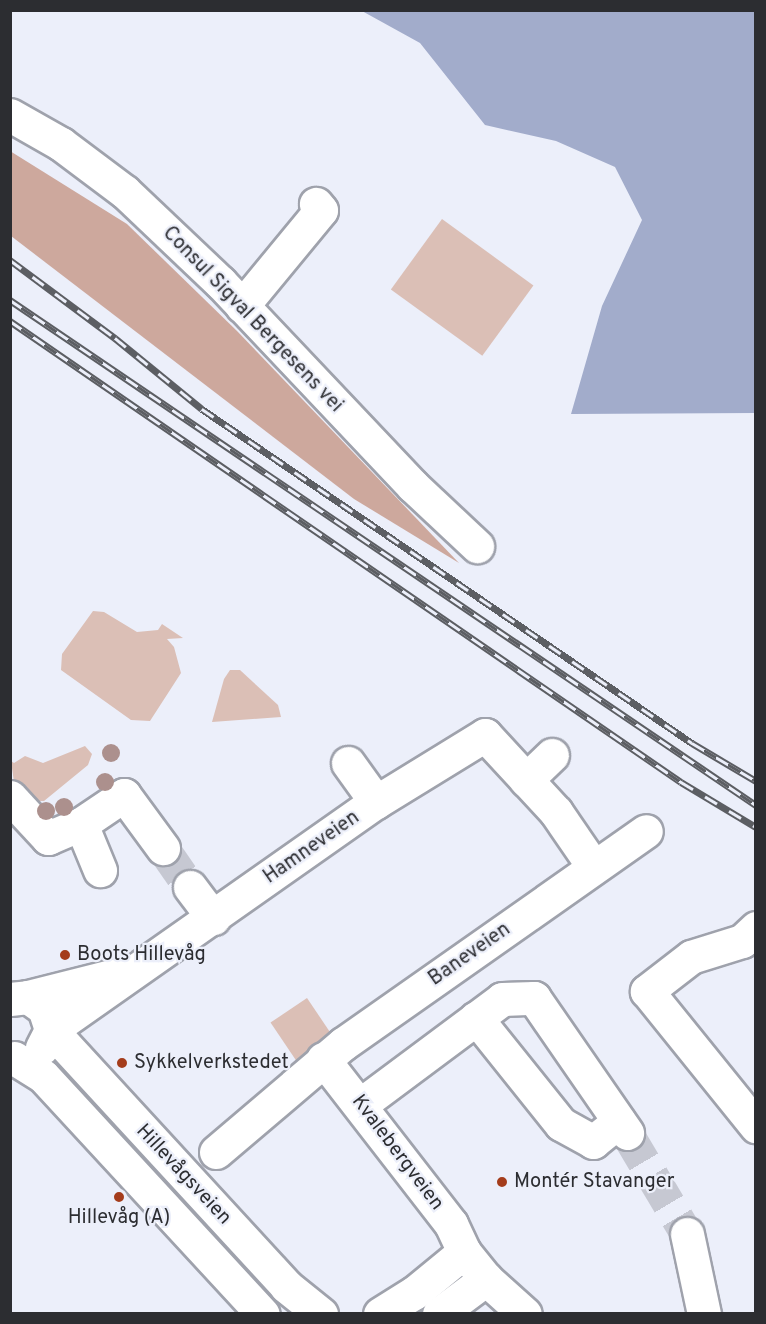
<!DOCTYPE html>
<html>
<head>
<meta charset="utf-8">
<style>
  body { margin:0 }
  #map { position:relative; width:766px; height:1324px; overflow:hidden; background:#eceffa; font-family:Overpass,sans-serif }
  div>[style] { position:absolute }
  .green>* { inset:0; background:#dbbfb6; transform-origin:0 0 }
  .forest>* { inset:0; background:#cda89d }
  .water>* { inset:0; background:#a2accb }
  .minor-tunnel>* { height:33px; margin-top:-16.5px; transform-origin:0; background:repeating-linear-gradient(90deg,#c6c8d2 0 33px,transparent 0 49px) }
  .roads { filter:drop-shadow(2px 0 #9fa2ac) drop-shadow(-2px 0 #9fa2ac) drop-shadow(0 2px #9fa2ac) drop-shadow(0 -2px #9fa2ac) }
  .minor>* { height:33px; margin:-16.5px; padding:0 16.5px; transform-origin:16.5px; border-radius:16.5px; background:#fff }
  .major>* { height:33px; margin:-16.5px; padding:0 16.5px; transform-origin:16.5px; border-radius:16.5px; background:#fff }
  .rail>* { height:7px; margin-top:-3.5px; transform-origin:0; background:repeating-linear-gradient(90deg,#eceffa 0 14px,#5c5e63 0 28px); box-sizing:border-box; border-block:2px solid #5c5e63 }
  .trees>* { width:18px; height:18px; margin:-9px; border-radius:50%; background:#ac908d }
  .dots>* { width:16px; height:16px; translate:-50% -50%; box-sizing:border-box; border:3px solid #eceffa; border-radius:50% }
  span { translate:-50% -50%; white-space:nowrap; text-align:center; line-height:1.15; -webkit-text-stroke:4.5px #eceffa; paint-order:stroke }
  .street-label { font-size:20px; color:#2c2d31 }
  .poi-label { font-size:20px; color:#2c2d31 }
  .left { translate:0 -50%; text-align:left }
  .frame { position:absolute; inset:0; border:12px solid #2c2d31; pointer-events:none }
</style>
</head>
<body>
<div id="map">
  <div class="green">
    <div style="left:442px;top:219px;width:113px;height:87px;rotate:36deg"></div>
    <div style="clip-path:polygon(93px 611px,104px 612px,137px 632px,158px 630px,162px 624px,183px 638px,167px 639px,174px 647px,181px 673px,150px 721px,131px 720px,61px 670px,62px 654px)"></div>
    <div style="clip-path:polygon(230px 670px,240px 670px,278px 705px,281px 717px,212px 722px,224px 679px)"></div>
    <div style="clip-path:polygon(85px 746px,92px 754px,88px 765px,44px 801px,36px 801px,14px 782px,11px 761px,14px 763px,25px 756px,43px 763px)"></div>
    <div style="left:307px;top:998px;width:50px;height:44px;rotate:56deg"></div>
  </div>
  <div class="forest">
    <div style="clip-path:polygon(10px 151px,127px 224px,237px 331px,459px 563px,354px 499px,11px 236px)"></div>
  </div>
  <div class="water">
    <div style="clip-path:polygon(362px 11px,755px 11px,755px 413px,571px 414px,602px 306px,642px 220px,615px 167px,556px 141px,485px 125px,420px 43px)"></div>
  </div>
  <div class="minor-tunnel">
    <div style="left:163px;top:848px;width:47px;rotate:55.3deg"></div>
    <div style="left:627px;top:1133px;width:117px;rotate:59.3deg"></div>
  </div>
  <div class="roads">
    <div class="minor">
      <div style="left:10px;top:115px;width:59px;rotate:29.6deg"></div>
      <div style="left:61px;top:144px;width:80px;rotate:36.9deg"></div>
      <div style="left:125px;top:192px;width:131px;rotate:43.5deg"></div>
      <div style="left:220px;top:282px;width:281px;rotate:46.6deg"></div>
      <div style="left:413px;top:486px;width:88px;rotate:43.2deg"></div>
      <div style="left:242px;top:306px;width:124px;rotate:-50.5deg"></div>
      <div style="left:321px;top:210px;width:8px;rotate:-130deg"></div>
      <div style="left:348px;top:763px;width:48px;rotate:54.3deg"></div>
      <div style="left:526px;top:780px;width:36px;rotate:-44deg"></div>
      <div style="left:10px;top:797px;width:56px;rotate:47.2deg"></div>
      <div style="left:48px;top:838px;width:36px;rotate:-23deg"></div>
      <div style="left:81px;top:824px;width:52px;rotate:-34deg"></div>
      <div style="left:124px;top:795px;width:66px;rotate:53.7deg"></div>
      <div style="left:81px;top:824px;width:50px;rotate:67.6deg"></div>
      <div style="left:190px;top:887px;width:39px;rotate:53deg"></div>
      <div style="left:756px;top:928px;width:19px;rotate:137deg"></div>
      <div style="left:742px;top:941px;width:53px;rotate:162.6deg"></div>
      <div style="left:691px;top:957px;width:56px;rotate:142.3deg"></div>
      <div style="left:647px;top:991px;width:174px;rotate:51.1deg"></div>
      <div style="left:28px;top:997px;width:90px;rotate:-14.2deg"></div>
      <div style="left:476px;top:1018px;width:136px;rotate:51.3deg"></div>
      <div style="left:561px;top:1124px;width:37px;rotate:29deg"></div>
      <div style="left:593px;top:1142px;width:33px;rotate:-39deg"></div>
      <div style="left:51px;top:1030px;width:397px;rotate:-35.1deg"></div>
      <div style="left:376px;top:802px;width:128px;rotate:-31.6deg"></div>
      <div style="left:485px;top:735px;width:105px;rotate:47.3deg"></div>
      <div style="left:556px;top:812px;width:65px;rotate:55.6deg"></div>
      <div style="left:323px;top:1059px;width:209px;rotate:52.2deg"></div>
      <div style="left:451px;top:1224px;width:31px;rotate:65deg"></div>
      <div style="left:464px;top:1252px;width:35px;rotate:51deg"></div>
      <div style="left:486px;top:1279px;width:52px;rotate:41.9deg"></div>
      <div style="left:360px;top:1105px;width:177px;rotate:-36.7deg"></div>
      <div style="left:502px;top:999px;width:32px;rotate:-2deg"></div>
      <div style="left:534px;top:998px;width:164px;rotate:55.4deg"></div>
      <div style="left:216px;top:1152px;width:167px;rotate:-40.4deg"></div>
      <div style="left:343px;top:1044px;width:370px;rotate:-35.1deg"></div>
      <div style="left:687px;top:1234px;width:82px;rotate:78deg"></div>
      <div style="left:380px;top:1314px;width:40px;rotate:-32deg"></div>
      <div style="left:414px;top:1293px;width:65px;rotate:-39.4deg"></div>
      <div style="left:439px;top:1314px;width:59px;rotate:-36.7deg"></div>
    </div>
    <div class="major">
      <div style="left:10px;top:999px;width:18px;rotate:-6deg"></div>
      <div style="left:28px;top:997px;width:19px;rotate:35deg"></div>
      <div style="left:44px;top:1008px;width:23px;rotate:72deg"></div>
      <div style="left:51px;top:1030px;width:20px;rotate:117deg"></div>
      <div style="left:51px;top:1030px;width:348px;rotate:47.4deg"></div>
      <div style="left:286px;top:1286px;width:45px;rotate:38.7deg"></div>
      <div style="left:14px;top:1058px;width:34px;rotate:32deg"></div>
      <div style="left:43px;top:1076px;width:324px;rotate:47.3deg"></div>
    </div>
  </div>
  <div class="rail">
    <div style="left:10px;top:260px;width:131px;rotate:36.6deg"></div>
    <div style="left:115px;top:338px;width:112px;rotate:39.2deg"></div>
    <div style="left:202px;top:409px;width:593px;rotate:34.28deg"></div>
    <div style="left:692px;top:743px;width:74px;rotate:30.7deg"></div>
    <div style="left:10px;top:300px;width:901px;rotate:34.1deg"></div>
    <div style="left:10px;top:321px;width:814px;rotate:34.49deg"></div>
    <div style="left:681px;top:782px;width:87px;rotate:31deg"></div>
  </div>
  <div class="trees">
    <div style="left:111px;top:753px"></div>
    <div style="left:105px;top:782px"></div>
    <div style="left:64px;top:807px"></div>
    <div style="left:46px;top:811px"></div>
  </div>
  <div class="dots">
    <div style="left:65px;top:955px;background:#a43c1b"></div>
    <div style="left:122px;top:1063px;background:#a43c1b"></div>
    <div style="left:502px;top:1182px;background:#a43c1b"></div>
    <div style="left:119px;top:1197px;background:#a43c1b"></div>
  </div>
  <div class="street-label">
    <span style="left:252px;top:320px;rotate:46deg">Consul Sigval Bergesens vei</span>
    <span style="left:312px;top:848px;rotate:-35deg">Hamneveien</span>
    <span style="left:470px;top:955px;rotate:-35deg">Baneveien</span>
    <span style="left:397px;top:1153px;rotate:53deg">Kvalebergveien</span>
    <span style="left:183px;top:1175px;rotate:47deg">Hillevågsveien</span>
  </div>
  <div class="poi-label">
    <span class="left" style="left:77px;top:955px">Boots Hillevåg</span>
    <span class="left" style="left:134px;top:1063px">Sykkelverkstedet</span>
    <span class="left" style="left:514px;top:1182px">Montér Stavanger</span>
    <span style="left:119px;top:1218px">Hillevåg (A)</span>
  </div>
  <div class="frame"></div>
</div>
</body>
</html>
